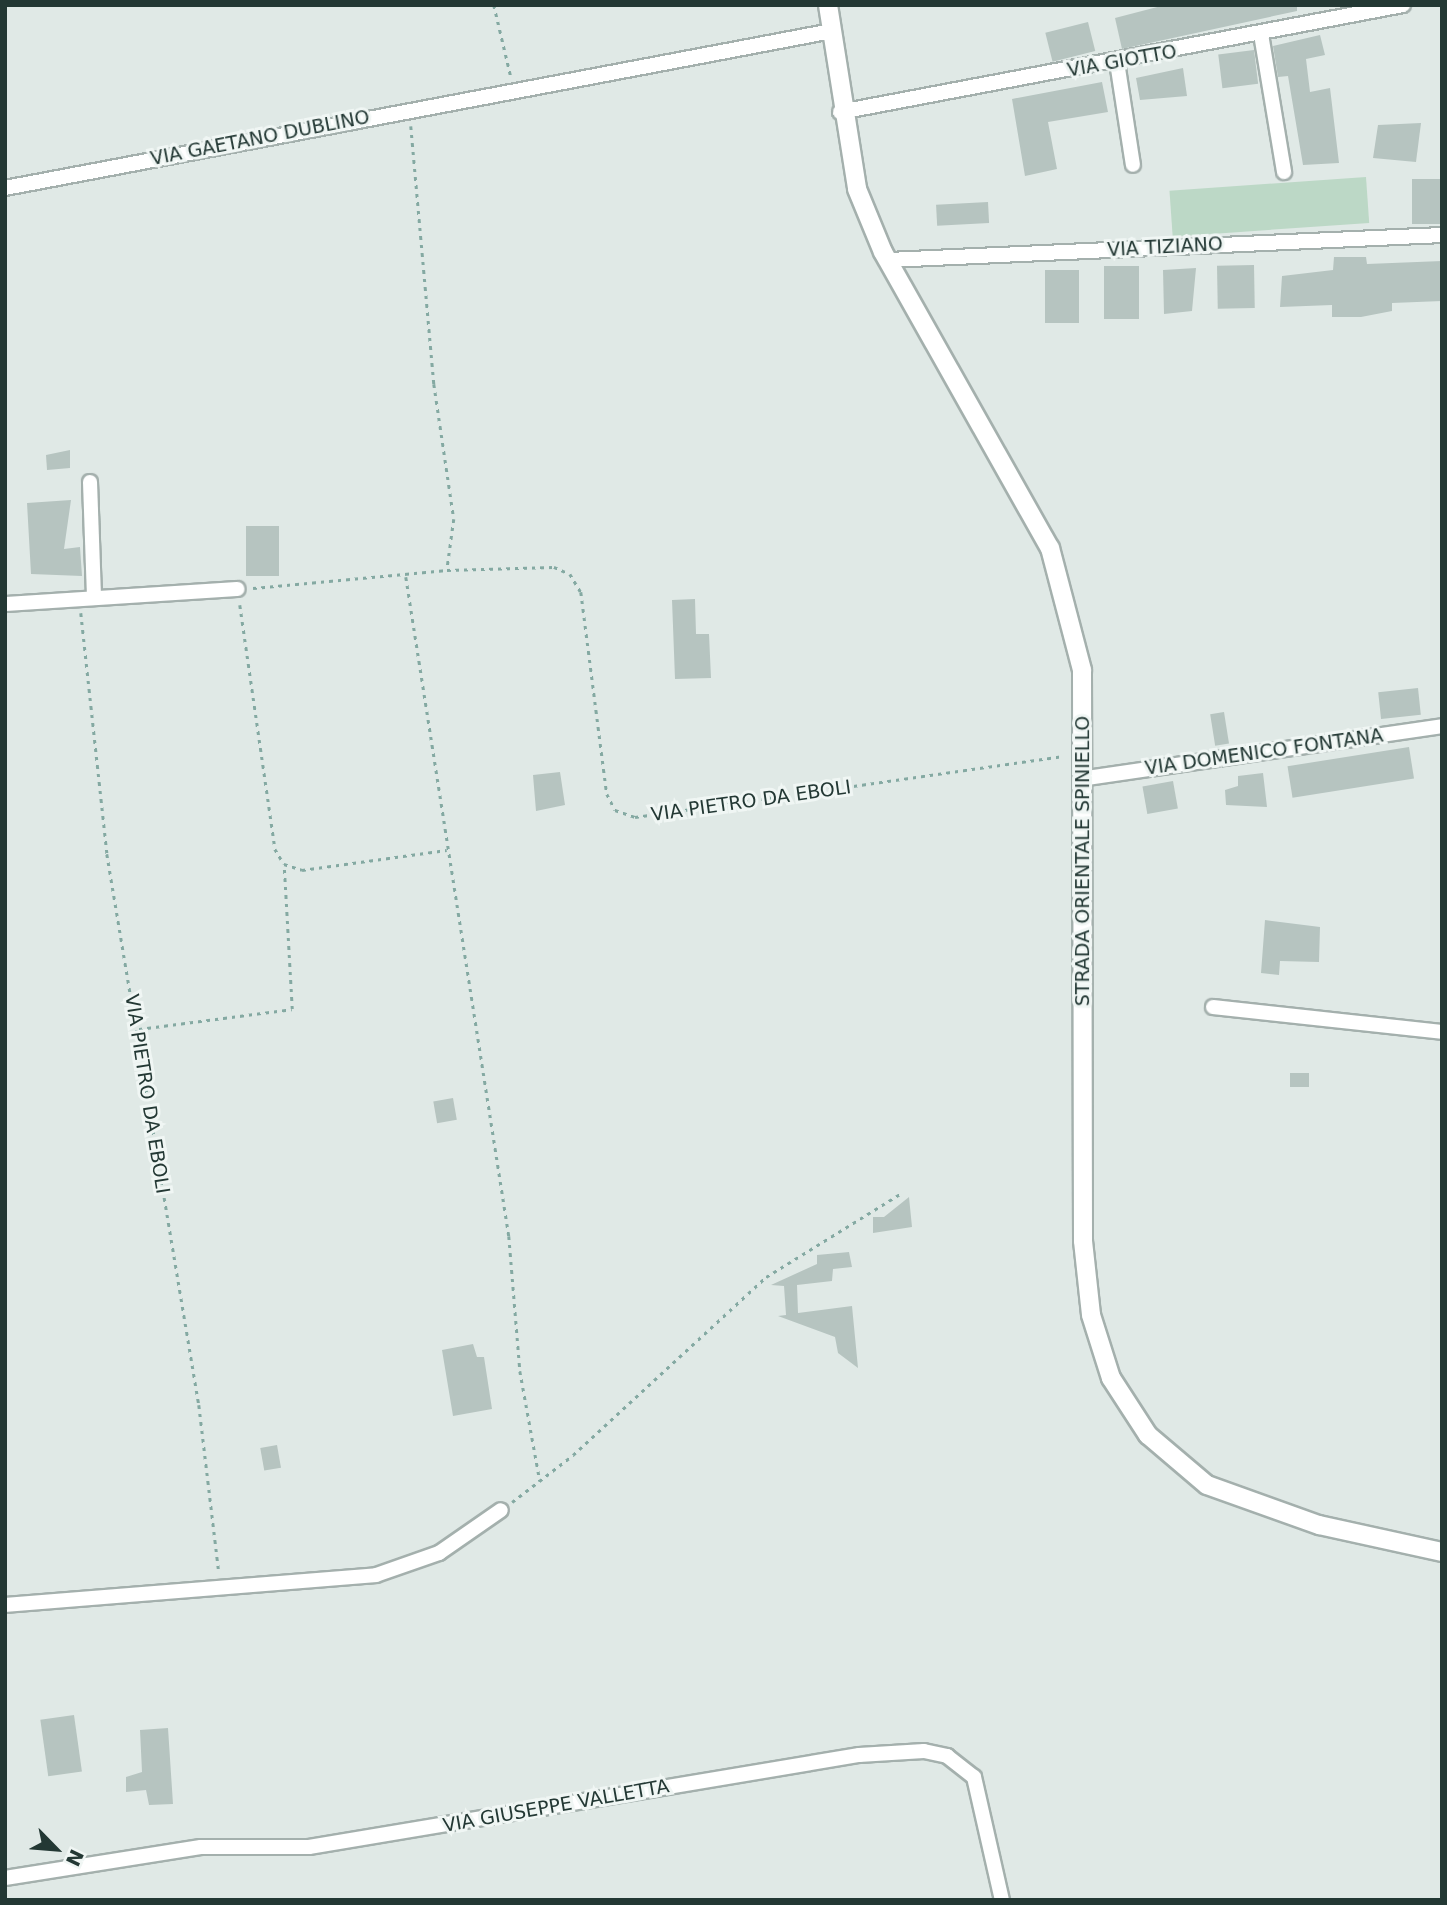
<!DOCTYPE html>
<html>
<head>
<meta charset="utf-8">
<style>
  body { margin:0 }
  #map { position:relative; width:1447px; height:1905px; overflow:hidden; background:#e0e9e6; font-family:"DejaVu Sans",sans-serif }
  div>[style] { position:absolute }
  .green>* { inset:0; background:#bcd8c6; transform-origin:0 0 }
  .building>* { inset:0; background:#b6c4c0; transform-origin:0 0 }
  .path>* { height:2.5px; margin-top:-1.25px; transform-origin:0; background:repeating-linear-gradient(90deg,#84a9a2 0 3.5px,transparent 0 8.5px) }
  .roads { filter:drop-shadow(2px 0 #a4b0ad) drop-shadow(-2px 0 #a4b0ad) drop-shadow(0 2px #a4b0ad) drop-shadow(0 -2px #a4b0ad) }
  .minor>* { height:14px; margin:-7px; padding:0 7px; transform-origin:7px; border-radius:7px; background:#fff }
  .tertiary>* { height:18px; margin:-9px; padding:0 9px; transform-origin:9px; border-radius:9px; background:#fff }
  span { translate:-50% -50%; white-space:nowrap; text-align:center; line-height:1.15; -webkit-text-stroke:6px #f0f6f4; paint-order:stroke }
  .street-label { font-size:19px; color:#233834 }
  .frame { position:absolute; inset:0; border:7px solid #233834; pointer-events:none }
  .north { position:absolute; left:21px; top:1814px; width:70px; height:70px; -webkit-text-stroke:5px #f0f6f4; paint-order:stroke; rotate:115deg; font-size:19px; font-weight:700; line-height:28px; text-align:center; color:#233834 }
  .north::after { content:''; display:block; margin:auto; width:24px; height:32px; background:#233834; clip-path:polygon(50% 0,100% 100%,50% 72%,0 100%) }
</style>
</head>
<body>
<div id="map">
  <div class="green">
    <div style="left:1366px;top:177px;width:46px;height:197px;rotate:86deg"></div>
  </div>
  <div class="building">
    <div style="clip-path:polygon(1165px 5px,1297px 5px,1297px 11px,1122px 49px,1115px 18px)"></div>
    <div style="left:1088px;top:22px;width:30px;height:44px;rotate:76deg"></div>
    <div style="clip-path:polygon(1320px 35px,1325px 55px,1306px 59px,1310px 92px,1330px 88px,1339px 163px,1303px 165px,1288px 76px,1278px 77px,1273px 46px)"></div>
    <div style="left:1254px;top:50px;width:34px;height:36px;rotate:83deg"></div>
    <div style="clip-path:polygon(1183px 68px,1187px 96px,1140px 100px,1136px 78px)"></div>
    <div style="clip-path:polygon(1102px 82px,1108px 112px,1048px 122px,1057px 169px,1025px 176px,1012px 99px)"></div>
    <div style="clip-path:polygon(1421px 123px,1416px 162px,1373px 158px,1378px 125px)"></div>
    <div style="left:1442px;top:179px;width:45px;height:30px;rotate:90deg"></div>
    <div style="left:988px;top:202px;width:21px;height:52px;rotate:87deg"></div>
    <div style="clip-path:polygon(1334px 257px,1366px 257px,1367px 264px,1442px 261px,1442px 301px,1392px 303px,1392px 311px,1361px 317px,1332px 317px,1332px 305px,1280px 307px,1282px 276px,1333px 270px)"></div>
    <div style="left:1254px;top:265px;width:43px;height:37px;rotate:89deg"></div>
    <div style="left:1139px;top:266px;width:53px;height:35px;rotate:90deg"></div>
    <div style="clip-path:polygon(1196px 268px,1192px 311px,1164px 314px,1163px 270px)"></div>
    <div style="left:1045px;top:270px;width:34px;height:53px"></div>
    <div style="clip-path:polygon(70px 450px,70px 468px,47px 470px,46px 455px)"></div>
    <div style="clip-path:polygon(71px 500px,64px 549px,80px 547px,82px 576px,31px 574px,27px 503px)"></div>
    <div style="left:246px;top:526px;width:33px;height:50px"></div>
    <div style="clip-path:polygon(695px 599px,696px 634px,709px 634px,711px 678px,675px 679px,672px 600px)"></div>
    <div style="left:1418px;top:688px;width:27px;height:40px;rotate:84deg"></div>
    <div style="left:1224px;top:712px;width:32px;height:14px;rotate:81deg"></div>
    <div style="left:1409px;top:747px;width:32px;height:123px;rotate:81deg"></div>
    <div style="clip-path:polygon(560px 772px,565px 805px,536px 811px,533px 775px)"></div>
    <div style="clip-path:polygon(1263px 773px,1267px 807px,1226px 805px,1225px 790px,1238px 786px,1238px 776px)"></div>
    <div style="left:1173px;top:781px;width:28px;height:31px;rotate:80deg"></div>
    <div style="clip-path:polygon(1265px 920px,1320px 927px,1319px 962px,1280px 961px,1279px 975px,1261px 973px)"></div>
    <div style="left:1309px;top:1073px;width:14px;height:19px;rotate:90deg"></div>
    <div style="left:453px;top:1098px;width:22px;height:20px;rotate:80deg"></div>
    <div style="clip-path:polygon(909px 1197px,912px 1227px,873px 1233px,873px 1217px,884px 1217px)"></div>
    <div style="clip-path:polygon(849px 1252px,852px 1267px,833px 1269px,832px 1281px,797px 1285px,798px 1313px,852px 1306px,858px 1368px,838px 1353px,835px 1337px,778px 1316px,786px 1315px,784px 1286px,771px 1285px,817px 1264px,817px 1255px)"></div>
    <div style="clip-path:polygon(473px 1344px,477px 1357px,484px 1357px,492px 1409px,453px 1416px,442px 1350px)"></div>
    <div style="left:277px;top:1445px;width:23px;height:17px;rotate:80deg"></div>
    <div style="left:74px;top:1715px;width:57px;height:34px;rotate:82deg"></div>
    <div style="clip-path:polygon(168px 1728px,173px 1804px,149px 1805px,146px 1790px,126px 1792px,126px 1777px,142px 1772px,140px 1730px)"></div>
  </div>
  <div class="path">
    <div style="left:494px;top:5px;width:74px;rotate:76.7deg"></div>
    <div style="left:411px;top:126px;width:259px;rotate:84.9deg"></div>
    <div style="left:434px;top:384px;width:136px;rotate:81.6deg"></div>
    <div style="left:454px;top:519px;width:51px;rotate:97.8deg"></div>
    <div style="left:406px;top:577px;width:667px;rotate:81.12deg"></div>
    <div style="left:509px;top:1236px;width:135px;rotate:85.3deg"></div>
    <div style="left:520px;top:1371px;width:112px;rotate:79.7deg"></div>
    <div style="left:253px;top:588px;width:195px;rotate:-5.3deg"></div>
    <div style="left:447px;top:570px;width:107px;rotate:-1.6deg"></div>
    <div style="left:554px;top:567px;width:17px;rotate:24deg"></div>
    <div style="left:570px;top:574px;width:21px;rotate:59deg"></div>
    <div style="left:581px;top:592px;width:204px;rotate:82.7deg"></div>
    <div style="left:607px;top:794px;width:18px;rotate:63deg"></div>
    <div style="left:615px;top:810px;width:21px;rotate:19deg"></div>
    <div style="left:635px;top:817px;width:433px;rotate:-8.1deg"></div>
    <div style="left:240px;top:605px;width:246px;rotate:81.8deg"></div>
    <div style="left:275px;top:849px;width:17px;rotate:59deg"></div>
    <div style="left:284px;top:864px;width:19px;rotate:18deg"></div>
    <div style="left:302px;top:870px;width:146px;rotate:-7.9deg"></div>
    <div style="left:81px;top:613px;width:242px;rotate:83.8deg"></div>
    <div style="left:107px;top:854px;width:559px;rotate:80.52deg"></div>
    <div style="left:199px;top:1405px;width:168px;rotate:83.2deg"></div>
    <div style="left:139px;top:1029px;width:154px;rotate:-7.4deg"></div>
    <div style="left:292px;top:1009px;width:145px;rotate:-93.2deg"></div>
    <div style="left:512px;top:1502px;width:77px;rotate:-37.6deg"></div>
    <div style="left:573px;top:1455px;width:263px;rotate:-42.7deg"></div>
    <div style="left:766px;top:1277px;width:158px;rotate:-31.8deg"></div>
  </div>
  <div class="roads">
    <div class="minor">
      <div style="left:1261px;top:34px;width:140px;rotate:80.5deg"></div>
      <div style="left:1117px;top:62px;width:104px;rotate:81.2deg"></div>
      <div style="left:840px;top:112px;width:573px;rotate:-10.76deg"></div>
      <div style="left:5px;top:188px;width:842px;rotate:-10.75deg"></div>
      <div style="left:888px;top:260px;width:555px;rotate:-2.58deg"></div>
      <div style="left:90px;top:482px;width:116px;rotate:88deg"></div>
      <div style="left:5px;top:604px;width:233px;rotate:-3.7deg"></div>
      <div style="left:1087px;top:778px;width:359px;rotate:-8.3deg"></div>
      <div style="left:1213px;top:1007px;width:230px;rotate:6.2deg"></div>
      <div style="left:5px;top:1605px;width:372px;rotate:-4.6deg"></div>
      <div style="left:376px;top:1575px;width:67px;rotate:-19.2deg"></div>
      <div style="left:439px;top:1553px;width:75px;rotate:-34.7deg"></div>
      <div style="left:5px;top:1878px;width:198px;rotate:-9deg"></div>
      <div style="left:201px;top:1847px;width:108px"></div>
      <div style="left:309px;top:1847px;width:558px;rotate:-9.5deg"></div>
      <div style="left:859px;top:1755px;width:65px;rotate:-3.5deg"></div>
      <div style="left:924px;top:1751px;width:24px;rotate:12deg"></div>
      <div style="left:947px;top:1756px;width:34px;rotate:38deg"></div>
      <div style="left:974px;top:1777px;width:126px;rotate:77.2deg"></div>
    </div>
    <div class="tertiary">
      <div style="left:828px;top:5px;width:186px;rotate:81deg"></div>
      <div style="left:857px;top:189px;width:68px;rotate:67.6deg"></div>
      <div style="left:883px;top:252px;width:340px;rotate:60.6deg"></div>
      <div style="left:1050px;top:548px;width:126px;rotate:75.3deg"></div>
      <div style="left:1082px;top:670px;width:571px;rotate:89.9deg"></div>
      <div style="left:1083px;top:1241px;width:74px;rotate:83.8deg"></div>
      <div style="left:1091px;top:1315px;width:66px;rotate:72.4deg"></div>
      <div style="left:1111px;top:1378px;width:68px;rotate:57deg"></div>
      <div style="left:1148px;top:1435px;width:77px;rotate:40.3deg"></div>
      <div style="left:1207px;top:1485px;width:119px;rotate:19.7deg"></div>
      <div style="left:1319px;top:1525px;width:126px;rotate:12.4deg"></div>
    </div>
  </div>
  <div class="street-label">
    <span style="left:1122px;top:61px;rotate:-10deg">VIA GIOTTO</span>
    <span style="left:260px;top:138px;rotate:-11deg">VIA GAETANO DUBLINO</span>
    <span style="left:1165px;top:247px;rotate:-3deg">VIA TIZIANO</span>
    <span style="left:1264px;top:752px;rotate:-8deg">VIA DOMENICO FONTANA</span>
    <span style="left:751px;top:801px;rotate:-8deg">VIA PIETRO DA EBOLI</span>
    <span style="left:1083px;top:861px;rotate:-90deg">STRADA ORIENTALE SPINIELLO</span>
    <span style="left:147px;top:1094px;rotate:81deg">VIA PIETRO DA EBOLI</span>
    <span style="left:556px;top:1806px;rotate:-10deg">VIA GIUSEPPE VALLETTA</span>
  </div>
  <div class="frame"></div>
  <div class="north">N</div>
</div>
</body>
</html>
